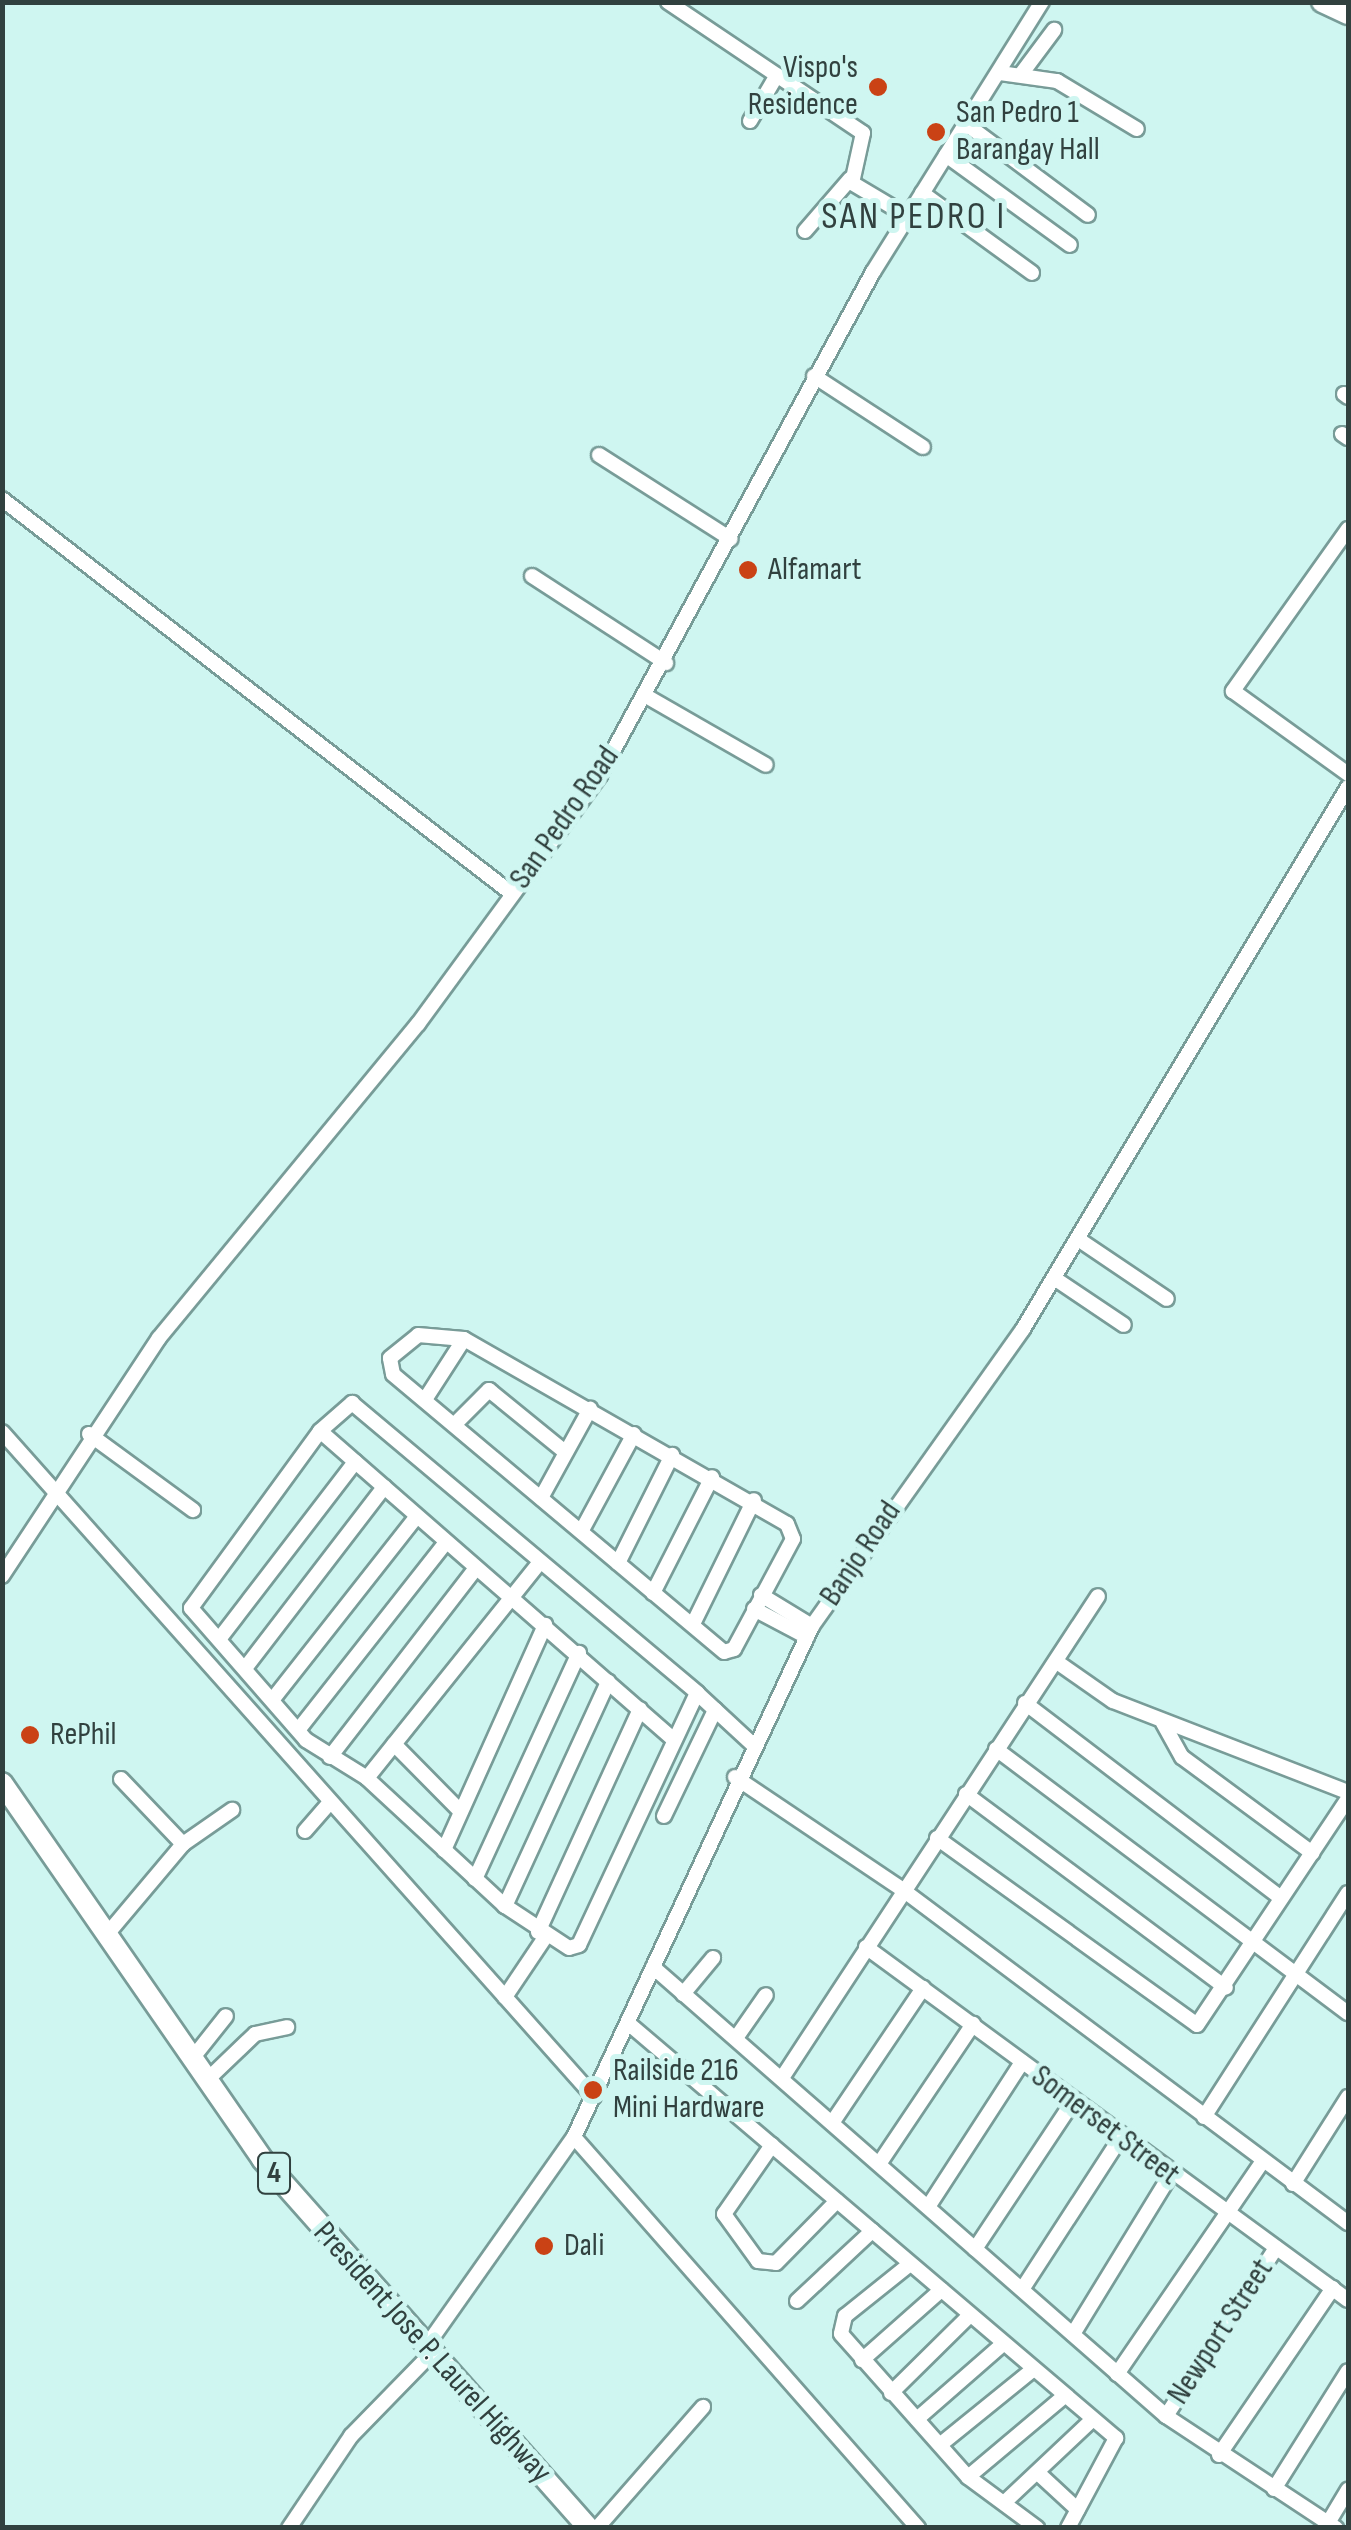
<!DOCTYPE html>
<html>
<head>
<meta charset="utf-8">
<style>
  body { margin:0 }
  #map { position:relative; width:1351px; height:2530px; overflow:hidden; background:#cff6f1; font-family:"Sofia Sans Condensed",sans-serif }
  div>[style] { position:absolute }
  .roads { filter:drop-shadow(2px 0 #789c98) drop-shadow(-2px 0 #789c98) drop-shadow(0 2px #789c98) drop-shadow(0 -2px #789c98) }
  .minor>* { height:14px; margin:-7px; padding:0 7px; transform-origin:7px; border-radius:7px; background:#fff }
  .highway>* { height:20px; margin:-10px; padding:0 10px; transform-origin:10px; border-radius:10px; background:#fff }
  .dots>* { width:28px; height:28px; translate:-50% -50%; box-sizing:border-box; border:5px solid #cff6f1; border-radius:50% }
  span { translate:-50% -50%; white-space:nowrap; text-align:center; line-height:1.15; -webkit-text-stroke:10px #cff6f1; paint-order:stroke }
  .shield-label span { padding:2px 8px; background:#cff6f1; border:2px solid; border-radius:8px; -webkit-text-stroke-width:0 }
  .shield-label { font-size:30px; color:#31413f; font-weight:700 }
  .poi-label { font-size:32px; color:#31413f }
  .right { translate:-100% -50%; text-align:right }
  .left { translate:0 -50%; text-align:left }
  .street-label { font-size:32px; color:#31413f }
  .quarter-label { font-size:38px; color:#31413f; letter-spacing:2.5px }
  .frame { position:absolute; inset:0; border:5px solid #31413f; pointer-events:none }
</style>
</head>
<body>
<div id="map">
  <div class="roads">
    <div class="minor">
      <div style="left:668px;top:2px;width:235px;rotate:33.9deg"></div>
      <div style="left:863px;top:133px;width:51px;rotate:102.4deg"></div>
      <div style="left:852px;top:183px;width:63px;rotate:30.7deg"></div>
      <div style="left:1000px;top:73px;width:58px;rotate:8deg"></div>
      <div style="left:1057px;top:81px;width:93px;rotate:31deg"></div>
      <div style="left:1022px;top:73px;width:54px;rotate:-53.3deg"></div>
      <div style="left:750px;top:121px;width:53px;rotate:-59.6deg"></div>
      <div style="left:966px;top:124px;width:152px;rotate:36.7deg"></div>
      <div style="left:946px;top:155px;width:153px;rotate:36deg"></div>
      <div style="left:922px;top:193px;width:136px;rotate:36deg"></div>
      <div style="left:805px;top:231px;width:69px;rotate:-49.1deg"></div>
      <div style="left:814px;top:376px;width:130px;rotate:33.1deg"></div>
      <div style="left:1344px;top:394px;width:5px;rotate:37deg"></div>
      <div style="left:1342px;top:434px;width:7px;rotate:34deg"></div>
      <div style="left:599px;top:455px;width:156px;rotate:32.5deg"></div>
      <div style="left:2px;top:499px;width:644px;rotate:37.74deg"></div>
      <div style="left:1348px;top:529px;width:199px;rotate:125.4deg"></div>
      <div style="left:1233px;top:691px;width:142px;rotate:35.8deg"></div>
      <div style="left:532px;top:576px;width:160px;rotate:33deg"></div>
      <div style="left:646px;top:696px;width:138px;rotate:29.9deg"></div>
      <div style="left:1078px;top:1239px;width:107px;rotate:34deg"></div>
      <div style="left:1054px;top:1278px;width:84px;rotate:33.9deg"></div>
      <div style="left:418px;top:1335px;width:46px;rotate:5deg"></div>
      <div style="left:464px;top:1339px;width:372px;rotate:29.8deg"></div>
      <div style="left:787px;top:1524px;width:16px;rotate:68deg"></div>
      <div style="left:793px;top:1539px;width:125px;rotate:118.2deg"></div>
      <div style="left:734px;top:1649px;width:10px;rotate:163deg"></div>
      <div style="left:724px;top:1652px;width:432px;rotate:-140deg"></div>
      <div style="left:393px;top:1374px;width:16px;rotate:-101deg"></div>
      <div style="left:390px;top:1358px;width:36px;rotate:-39deg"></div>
      <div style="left:426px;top:1398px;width:70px;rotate:-57.2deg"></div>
      <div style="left:455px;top:1424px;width:48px;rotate:-45deg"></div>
      <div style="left:489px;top:1390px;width:98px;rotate:39.2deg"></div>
      <div style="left:320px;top:1431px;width:468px;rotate:41.1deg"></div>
      <div style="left:2px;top:1432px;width:890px;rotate:48.32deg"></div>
      <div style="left:89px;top:1434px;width:129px;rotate:36.2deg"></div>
      <div style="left:541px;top:1498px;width:102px;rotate:-61.2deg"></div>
      <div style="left:582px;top:1530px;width:109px;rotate:-61.6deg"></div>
      <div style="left:618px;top:1563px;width:121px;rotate:-63.4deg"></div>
      <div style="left:2px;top:1576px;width:285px;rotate:-56.6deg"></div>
      <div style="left:159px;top:1338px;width:407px;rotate:-50.5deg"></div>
      <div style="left:418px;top:1024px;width:308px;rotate:-53.8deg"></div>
      <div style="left:600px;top:775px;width:572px;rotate:-61.51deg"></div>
      <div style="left:873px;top:272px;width:319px;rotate:-58deg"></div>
      <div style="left:653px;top:1593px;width:130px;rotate:-63deg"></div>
      <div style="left:761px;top:1595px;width:60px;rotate:31.3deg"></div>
      <div style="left:754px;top:1609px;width:60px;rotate:27.8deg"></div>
      <div style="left:693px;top:1624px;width:138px;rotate:-63.8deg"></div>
      <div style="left:220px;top:1638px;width:222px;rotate:-52.5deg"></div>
      <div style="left:1057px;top:1662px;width:68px;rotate:34.9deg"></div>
      <div style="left:1113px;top:1701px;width:252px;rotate:21.2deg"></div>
      <div style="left:246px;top:1667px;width:227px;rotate:-52.5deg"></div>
      <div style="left:697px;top:1693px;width:278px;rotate:115.1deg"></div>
      <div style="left:579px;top:1945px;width:10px;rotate:163deg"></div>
      <div style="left:569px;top:1948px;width:77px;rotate:-146.7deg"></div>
      <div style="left:505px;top:1906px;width:188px;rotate:-137.2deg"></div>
      <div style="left:367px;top:1778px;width:72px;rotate:-148.1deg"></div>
      <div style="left:306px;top:1740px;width:175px;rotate:-131.1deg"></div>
      <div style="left:191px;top:1608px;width:219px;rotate:-53.9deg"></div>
      <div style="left:320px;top:1431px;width:43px;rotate:-41.2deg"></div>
      <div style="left:352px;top:1403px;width:451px;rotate:40deg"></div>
      <div style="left:697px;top:1693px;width:75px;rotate:42.8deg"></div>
      <div style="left:273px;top:1699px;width:231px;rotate:-51.8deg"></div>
      <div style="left:1025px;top:1703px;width:322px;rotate:37.3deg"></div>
      <div style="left:1163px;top:1723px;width:39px;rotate:61deg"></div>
      <div style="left:1182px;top:1757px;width:162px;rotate:36.4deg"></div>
      <div style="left:299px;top:1729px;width:238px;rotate:-51.8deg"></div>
      <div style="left:394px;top:1744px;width:95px;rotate:45.4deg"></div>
      <div style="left:996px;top:1749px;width:440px;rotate:36.9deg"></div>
      <div style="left:330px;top:1757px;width:239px;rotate:-52.3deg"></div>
      <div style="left:735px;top:1777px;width:202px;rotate:33.9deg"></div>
      <div style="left:903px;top:1890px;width:556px;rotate:36.81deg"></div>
      <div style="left:367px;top:1778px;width:275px;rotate:-51.3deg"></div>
      <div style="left:121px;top:1779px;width:90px;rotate:46.4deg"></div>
      <div style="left:966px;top:1794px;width:324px;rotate:36.7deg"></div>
      <div style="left:664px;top:1816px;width:118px;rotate:-64.3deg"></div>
      <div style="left:305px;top:1831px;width:38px;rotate:-49deg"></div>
      <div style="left:937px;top:1838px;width:320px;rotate:35.7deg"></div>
      <div style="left:1197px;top:2025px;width:272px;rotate:-56.3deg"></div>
      <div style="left:444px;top:1850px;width:247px;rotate:-65.8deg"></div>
      <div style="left:475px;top:1879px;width:249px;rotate:-65.3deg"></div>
      <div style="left:505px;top:1906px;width:247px;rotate:-65.3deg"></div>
      <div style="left:109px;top:1932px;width:115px;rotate:-49.9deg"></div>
      <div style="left:183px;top:1844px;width:60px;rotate:-34.8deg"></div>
      <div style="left:538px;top:1932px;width:245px;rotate:-65.4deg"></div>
      <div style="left:866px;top:1947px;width:597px;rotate:36.22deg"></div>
      <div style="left:653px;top:1967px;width:682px;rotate:41.19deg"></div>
      <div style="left:1166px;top:2416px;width:204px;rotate:33.4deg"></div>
      <div style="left:683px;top:1994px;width:47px;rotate:-50.2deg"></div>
      <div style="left:505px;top:1997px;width:73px;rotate:-56.1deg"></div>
      <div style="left:628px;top:2023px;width:641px;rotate:40.38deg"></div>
      <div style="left:1116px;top:2438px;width:102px;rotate:118.1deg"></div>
      <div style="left:736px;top:2038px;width:52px;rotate:-55.1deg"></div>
      <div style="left:191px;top:2060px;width:56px;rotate:-51.5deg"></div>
      <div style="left:782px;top:2078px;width:576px;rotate:-56.75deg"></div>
      <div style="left:206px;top:2081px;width:68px;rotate:-43.8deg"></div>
      <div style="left:255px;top:2034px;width:33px;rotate:-12deg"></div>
      <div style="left:1204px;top:2117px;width:266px;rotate:-57.3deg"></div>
      <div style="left:832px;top:2123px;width:163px;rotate:-56deg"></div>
      <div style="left:574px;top:2137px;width:521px;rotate:48.66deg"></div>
      <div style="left:772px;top:2145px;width:84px;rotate:124.8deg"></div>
      <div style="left:724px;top:2214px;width:58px;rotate:54.1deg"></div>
      <div style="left:758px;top:2261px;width:18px;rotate:6deg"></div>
      <div style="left:776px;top:2263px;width:87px;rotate:-45.5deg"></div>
      <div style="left:879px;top:2164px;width:169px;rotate:-56.1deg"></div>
      <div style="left:1293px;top:2184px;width:103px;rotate:-57.7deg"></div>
      <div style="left:928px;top:2207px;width:173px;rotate:-57deg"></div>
      <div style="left:975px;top:2249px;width:175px;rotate:-56.4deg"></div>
      <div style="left:910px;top:2264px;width:83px;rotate:141.3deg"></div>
      <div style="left:845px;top:2316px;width:18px;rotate:103deg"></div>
      <div style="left:841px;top:2334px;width:191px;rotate:48.4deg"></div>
      <div style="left:968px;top:2477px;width:86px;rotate:36.5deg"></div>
      <div style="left:1023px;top:2288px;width:180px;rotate:-57deg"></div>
      <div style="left:797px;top:2301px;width:103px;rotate:-43deg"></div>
      <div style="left:1073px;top:2334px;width:185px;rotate:-58.5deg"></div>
      <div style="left:425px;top:2348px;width:258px;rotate:-54.8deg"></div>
      <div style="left:574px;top:2137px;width:564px;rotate:-65.03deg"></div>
      <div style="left:812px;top:1626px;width:364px;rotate:-54.6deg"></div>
      <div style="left:1023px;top:1329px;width:632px;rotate:-59.05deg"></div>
      <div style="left:862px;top:2360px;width:106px;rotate:-41.5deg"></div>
      <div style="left:1117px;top:2374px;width:258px;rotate:-55.6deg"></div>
      <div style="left:891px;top:2393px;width:110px;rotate:-44.6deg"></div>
      <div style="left:1166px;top:2416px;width:201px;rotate:-56.8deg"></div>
      <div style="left:917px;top:2419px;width:114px;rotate:-41.1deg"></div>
      <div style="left:941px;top:2444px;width:116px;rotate:-39deg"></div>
      <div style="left:1219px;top:2455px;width:202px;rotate:-55.7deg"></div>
      <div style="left:1038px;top:2473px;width:54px;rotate:42.8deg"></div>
      <div style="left:968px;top:2477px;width:123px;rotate:-40deg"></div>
      <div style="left:1274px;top:2489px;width:139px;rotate:-57.9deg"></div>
      <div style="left:1006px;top:2501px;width:117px;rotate:-43.3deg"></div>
      <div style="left:1328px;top:2523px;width:39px;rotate:-59deg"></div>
      <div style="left:289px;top:2528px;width:111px;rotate:-56deg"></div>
      <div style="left:351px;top:2436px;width:115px;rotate:-45.7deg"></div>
      <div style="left:597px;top:2528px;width:161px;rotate:-48.8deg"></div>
    </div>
    <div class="highway">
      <div style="left:1322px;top:2px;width:29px;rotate:25deg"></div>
      <div style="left:2px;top:1783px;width:457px;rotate:55.3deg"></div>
      <div style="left:262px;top:2159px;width:493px;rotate:48.5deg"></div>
    </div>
  </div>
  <div class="dots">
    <div style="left:878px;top:87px;background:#ca4215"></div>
    <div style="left:936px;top:132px;background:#ca4215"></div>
    <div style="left:748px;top:570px;background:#ca4215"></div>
    <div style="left:30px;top:1735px;background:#ca4215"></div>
    <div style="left:593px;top:2090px;background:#ca4215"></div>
    <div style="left:544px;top:2246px;background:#ca4215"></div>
  </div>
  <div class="shield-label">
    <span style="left:274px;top:2173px">4</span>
  </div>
  <div class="poi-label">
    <span class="right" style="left:858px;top:87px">Vispo's<br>Residence</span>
    <span class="left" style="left:956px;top:132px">San Pedro 1<br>Barangay Hall</span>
    <span class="left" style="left:768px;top:570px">Alfamart</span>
    <span class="left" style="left:50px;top:1735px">RePhil</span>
    <span class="left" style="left:613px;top:2090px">Railside 216<br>Mini Hardware</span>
    <span class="left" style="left:564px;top:2246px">Dali</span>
  </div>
  <div class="street-label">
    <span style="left:565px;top:818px;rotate:-55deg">San Pedro Road</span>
    <span style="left:861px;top:1554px;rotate:-56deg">Banjo Road</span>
    <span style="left:1105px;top:2126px;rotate:37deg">Somerset Street</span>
    <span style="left:1221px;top:2332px;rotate:-57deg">Newport Street</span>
    <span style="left:432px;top:2353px;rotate:48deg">President Jose P. Laurel Highway</span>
  </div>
  <div class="quarter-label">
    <span style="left:914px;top:217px">SAN PEDRO I</span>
  </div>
  <div class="frame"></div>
</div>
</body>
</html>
